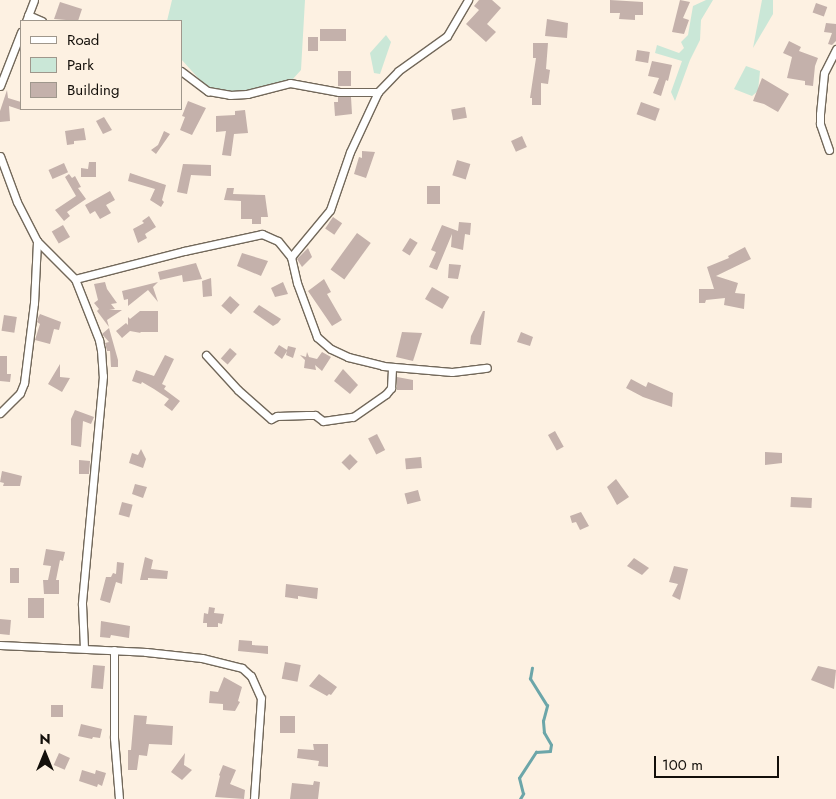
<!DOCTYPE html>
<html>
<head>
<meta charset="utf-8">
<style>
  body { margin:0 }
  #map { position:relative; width:836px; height:799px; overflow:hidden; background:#fdf1e2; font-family:Jost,sans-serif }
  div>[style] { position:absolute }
  .green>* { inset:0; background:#cae7d7 }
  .stream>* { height:2.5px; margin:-1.25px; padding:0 1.25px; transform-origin:1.25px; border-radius:1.25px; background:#6ca6a9 }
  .building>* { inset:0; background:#c4b1ab; transform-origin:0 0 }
  .roads { filter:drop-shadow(1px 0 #72685a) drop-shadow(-1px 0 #72685a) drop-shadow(0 1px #72685a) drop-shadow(0 -1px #72685a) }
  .minor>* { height:7px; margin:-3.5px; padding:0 3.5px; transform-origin:3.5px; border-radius:3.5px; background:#fff }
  span { translate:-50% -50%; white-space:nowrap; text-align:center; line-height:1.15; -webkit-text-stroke:4px #fdf1e2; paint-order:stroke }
  .legend { position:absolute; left:20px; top:20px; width:162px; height:90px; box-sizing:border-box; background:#fdf1e2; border:1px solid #9f978c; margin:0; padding:6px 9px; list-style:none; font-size:15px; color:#130f0a }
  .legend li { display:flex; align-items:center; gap:10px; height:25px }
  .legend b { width:25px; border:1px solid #9f978c }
  .north { position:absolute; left:20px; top:729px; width:50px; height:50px; -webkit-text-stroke:4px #fdf1e2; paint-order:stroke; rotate:0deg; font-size:14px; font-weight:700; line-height:20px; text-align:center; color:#130f0a }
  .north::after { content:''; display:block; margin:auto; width:18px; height:22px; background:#130f0a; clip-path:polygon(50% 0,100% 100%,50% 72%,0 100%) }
  .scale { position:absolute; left:654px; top:756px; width:125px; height:22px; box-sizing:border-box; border:2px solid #130f0a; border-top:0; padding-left:6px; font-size:15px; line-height:18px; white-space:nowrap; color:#130f0a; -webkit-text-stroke:4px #fdf1e2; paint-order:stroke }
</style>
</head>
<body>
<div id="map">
  <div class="green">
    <div style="clip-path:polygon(172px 0,305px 0,301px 70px,292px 80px,245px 93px,209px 90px,181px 59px,181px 21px,167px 21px)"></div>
    <div style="clip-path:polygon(706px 0,713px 0,701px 20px,700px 40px,690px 60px,675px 101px,671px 92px,682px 61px,655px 53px,657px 45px,679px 53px,684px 48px,681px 42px,688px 35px,693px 6px)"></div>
    <div style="clip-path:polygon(762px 0,773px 0,773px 14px,753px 48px)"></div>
    <div style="clip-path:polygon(386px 35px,391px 42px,380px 74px,374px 73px,370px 53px)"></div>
    <div style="clip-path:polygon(746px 66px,760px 71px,758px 91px,752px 96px,734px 89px)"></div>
  </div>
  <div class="stream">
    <div style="left:520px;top:799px;width:6px;rotate:-59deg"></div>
    <div style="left:523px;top:794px;width:16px;rotate:-104deg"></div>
    <div style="left:519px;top:778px;width:31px;rotate:-57deg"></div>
    <div style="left:536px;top:752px;width:14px;rotate:-4deg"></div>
    <div style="left:550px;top:751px;width:6px;rotate:-81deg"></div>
    <div style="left:551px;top:745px;width:14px;rotate:-120deg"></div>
    <div style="left:544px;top:733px;width:12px;rotate:-95deg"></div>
    <div style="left:543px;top:721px;width:16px;rotate:-75deg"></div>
    <div style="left:547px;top:706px;width:32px;rotate:-122deg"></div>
    <div style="left:530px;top:679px;width:11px;rotate:-80deg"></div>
  </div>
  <div class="building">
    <div style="clip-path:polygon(479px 0,492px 0,501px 8px,487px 24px,496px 32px,486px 42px,466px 24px,479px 10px,474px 6px)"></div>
    <div style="clip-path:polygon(610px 0,643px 2px,643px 15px,635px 15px,635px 20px,619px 19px,620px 13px,610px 13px)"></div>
    <div style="clip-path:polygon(680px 0,690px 2px,683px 18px,689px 20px,684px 34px,672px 32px)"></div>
    <div style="clip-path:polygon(60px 2px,82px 9px,78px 21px,54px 19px)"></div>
    <div style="left:816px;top:3px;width:12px;height:10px;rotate:20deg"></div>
    <div style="clip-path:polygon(547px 19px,568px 23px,567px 38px,545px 36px)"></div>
    <div style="clip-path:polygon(826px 23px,836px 24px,836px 41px,832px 45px,828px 44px,832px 33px,824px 32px)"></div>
    <div style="left:320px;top:29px;width:26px;height:12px"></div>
    <div style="left:308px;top:37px;width:10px;height:14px"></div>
    <div style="clip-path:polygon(789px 41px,801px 47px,799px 51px,818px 58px,815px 66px,813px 86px,805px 85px,805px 81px,787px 78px,792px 57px,783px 53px)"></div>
    <div style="clip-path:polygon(533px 43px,548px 43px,546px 69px,550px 70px,548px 84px,541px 83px,541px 105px,532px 105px,532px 98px,530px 98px,536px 58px,533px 58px)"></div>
    <div style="left:637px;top:50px;width:13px;height:11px;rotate:9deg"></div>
    <div style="clip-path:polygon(652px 61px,672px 65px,668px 81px,666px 80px,661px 96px,653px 93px,659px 78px,648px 76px)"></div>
    <div style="left:338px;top:71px;width:13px;height:15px"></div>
    <div style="clip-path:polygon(762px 78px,789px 94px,778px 112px,764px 104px,753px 101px)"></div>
    <div style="clip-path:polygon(7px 90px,8px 98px,21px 102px,21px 110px,9px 106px,10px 121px,0 122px,0 111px)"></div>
    <div style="clip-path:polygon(338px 97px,351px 97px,352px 114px,335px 116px,334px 102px,338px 102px)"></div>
    <div style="clip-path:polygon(188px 101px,206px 108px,192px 135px,180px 130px,185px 117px,182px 116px)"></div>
    <div style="left:641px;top:102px;width:20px;height:13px;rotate:20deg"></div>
    <div style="left:465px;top:107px;width:11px;height:14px;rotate:80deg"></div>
    <div style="clip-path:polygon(245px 110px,248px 133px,234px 134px,231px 156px,222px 155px,226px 131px,216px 132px,216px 116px,235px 115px,235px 111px)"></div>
    <div style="clip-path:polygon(104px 117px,112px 130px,103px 134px,96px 121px)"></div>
    <div style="clip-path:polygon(84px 128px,86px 140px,74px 141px,74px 144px,67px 145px,65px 131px)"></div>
    <div style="clip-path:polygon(164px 131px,170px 134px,156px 154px,151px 150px,158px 145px)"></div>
    <div style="left:522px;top:136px;width:12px;height:12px;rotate:66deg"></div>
    <div style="clip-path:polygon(362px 151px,375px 152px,366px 178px,354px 174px,359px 157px,362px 158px)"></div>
    <div style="left:457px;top:160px;width:14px;height:16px;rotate:17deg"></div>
    <div style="clip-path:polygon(89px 162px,96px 162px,96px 177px,81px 177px,81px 168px,88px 169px)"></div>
    <div style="left:64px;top:163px;width:10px;height:17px;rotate:66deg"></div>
    <div style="clip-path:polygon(183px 164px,211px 165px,211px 176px,191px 175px,187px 194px,177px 192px)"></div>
    <div style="clip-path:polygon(130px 173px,166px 185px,162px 200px,164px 202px,161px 207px,150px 200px,155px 189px,128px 181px)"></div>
    <div style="clip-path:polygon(69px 174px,72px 178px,75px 176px,81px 187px,78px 188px,86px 199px,67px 212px,70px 216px,64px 221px,55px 210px,76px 196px,65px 177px)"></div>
    <div style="left:427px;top:186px;width:13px;height:18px"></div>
    <div style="clip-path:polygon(227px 188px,234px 188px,233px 194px,265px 195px,268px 217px,261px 217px,261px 224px,252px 224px,252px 219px,241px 219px,241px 201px,224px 200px)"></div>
    <div style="clip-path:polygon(110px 191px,115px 200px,106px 205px,111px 213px,100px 219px,95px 211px,90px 214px,85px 205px)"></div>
    <div style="clip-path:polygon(149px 216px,156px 227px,145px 234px,147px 238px,138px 243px,133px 229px,144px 223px,142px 221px)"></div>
    <div style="left:333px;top:217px;width:11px;height:14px;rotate:34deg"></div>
    <div style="clip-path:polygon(459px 222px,471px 223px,470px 235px,465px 234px,463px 250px,451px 247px,452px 234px,437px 270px,429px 267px,436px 252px,431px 250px,442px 225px,458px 231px)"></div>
    <div style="left:63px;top:225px;width:14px;height:13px;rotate:60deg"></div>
    <div style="left:357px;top:233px;width:17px;height:45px;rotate:36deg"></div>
    <div style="left:410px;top:238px;width:9px;height:15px;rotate:32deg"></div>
    <div style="clip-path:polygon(745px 247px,751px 259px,716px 276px,738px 283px,735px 293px,745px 294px,744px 309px,724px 305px,725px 298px,706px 300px,705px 303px,699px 303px,699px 289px,714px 289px,707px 267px,729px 258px,728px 256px)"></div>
    <div style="clip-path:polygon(308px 248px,312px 257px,302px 267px,297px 259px)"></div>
    <div style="clip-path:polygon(242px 253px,268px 261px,261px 276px,237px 266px)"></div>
    <div style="clip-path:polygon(196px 263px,202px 279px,183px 282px,182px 275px,160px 280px,158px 272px)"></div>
    <div style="clip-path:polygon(449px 264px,461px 265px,458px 279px,448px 278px)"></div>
    <div style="clip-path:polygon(211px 278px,212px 296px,203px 297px,202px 281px)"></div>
    <div style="clip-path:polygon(324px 279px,331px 292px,327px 294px,342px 320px,332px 326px,308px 291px)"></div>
    <div style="clip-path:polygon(105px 282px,107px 289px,117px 303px,111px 304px,115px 309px,109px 310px,122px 310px,107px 320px,109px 327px,97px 311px,99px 309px,94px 303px,98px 300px,94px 284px)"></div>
    <div style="clip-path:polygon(158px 282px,153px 287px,158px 302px,148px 290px,128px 306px,128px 299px,124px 300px,122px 291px)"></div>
    <div style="clip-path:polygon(283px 282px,288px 294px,275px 297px,271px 288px)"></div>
    <div style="left:432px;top:287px;width:20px;height:14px;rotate:30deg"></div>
    <div style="left:230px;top:296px;width:13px;height:13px;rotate:42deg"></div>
    <div style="clip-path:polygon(259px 305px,281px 319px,278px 323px,273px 326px,253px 312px)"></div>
    <div style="clip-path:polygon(140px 311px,158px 311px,158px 332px,140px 332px,141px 333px,130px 331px,122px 338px,116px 331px,126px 323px,128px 325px,128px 317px,130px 319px)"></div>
    <div style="clip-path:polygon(483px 311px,485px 311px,481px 345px,470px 344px,471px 336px)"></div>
    <div style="clip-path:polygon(40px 314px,61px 322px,59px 330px,54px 329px,50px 344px,35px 340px,40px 324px,37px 322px,38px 318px)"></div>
    <div style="left:4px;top:315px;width:13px;height:16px;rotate:9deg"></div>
    <div style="clip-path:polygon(109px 328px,118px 360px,118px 367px,111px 367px,110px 351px,107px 351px,105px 343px,109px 342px,102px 334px)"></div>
    <div style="clip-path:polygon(402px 332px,422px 333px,413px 361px,396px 357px)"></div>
    <div style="clip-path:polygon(521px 332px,533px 337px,530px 346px,517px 342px)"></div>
    <div style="clip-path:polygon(279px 345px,287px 350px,288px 346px,296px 348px,293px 358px,286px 355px,287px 351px,282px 359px,274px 353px)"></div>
    <div style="left:230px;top:348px;width:9px;height:14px;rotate:41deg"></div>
    <div style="clip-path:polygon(307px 352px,309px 357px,317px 359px,322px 352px,331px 357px,322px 371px,315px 365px,316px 370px,304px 368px,305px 360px,300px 355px,306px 357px)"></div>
    <div style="clip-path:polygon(165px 355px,174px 359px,162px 384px,166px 386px,164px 389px,180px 401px,172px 411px,164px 405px,169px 399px,154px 389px,142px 382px,141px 384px,132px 381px,136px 370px,154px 376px)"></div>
    <div style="clip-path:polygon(0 356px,7px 356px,7px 374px,11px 374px,10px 382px,0 381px)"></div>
    <div style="clip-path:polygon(60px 364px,60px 377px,70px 378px,62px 392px,48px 384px)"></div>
    <div style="clip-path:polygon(343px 369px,358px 385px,350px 394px,334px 381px)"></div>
    <div style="clip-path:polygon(397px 377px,413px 380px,413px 390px,397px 390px)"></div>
    <div style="clip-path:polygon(631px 379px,646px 387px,648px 382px,673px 393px,672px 407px,643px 397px,626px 388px)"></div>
    <div style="clip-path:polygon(75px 410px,94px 417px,91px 424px,83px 421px,81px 447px,71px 445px,71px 419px)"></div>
    <div style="left:555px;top:431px;width:18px;height:8px;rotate:61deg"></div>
    <div style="left:377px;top:434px;width:18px;height:10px;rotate:63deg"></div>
    <div style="clip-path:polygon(141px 449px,146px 459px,143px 468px,129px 463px,132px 453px,138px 455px)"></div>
    <div style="clip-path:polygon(765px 452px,782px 453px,782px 463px,765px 465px)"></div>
    <div style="left:350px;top:454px;width:11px;height:12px;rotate:45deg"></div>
    <div style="left:421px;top:457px;width:11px;height:16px;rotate:85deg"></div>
    <div style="clip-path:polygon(79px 460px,90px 461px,89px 474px,79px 474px)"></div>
    <div style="clip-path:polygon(2px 471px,22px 476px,20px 486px,3px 486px,4px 483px,0 482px)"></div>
    <div style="clip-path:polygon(616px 479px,629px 497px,617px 505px,607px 487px)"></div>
    <div style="clip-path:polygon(135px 484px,147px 487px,143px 498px,132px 494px)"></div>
    <div style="left:418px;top:490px;width:11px;height:14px;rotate:75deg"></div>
    <div style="left:791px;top:497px;width:21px;height:10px;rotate:3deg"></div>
    <div style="left:122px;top:502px;width:11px;height:13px;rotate:15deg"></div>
    <div style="clip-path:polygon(581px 512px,589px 526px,580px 530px,576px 522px,572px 523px,570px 516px)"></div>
    <div style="clip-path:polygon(46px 549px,65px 552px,63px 561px,60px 560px,56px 580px,59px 580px,59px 594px,44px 594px,43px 580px,48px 580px,51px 566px,43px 565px)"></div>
    <div style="clip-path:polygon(145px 557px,153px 560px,151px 569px,168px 571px,167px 579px,148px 578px,148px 580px,140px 580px)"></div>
    <div style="clip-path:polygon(634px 558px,649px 568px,642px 575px,627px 566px)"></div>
    <div style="clip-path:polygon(117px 562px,124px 563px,122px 584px,116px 582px,110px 603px,100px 600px,106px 577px,111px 577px,113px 573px,116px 574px)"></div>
    <div style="clip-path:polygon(674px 566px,688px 569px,680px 600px,672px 596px,678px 584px,669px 582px)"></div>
    <div style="left:10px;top:568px;width:9px;height:15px"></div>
    <div style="clip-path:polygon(286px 584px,318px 588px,317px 599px,298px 596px,298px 599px,285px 597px)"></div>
    <div style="left:28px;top:598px;width:16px;height:20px"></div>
    <div style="clip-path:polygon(209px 607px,215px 608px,214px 613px,224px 614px,222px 624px,218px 623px,218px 627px,207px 627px,207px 623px,203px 623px,204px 613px,208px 614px)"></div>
    <div style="left:0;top:619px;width:11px;height:15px;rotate:5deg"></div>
    <div style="clip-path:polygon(101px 621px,130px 626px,129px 638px,111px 635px,110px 638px,100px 637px)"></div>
    <div style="clip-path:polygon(239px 640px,252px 641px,252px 645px,268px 646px,268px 654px,238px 651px)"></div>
    <div style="left:285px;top:662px;width:16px;height:17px;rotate:11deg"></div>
    <div style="left:93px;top:665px;width:12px;height:23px;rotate:5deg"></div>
    <div style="clip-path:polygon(818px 666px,836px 670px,834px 689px,811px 680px)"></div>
    <div style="clip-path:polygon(319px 674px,337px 687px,331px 695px,329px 694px,327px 696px,309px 686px)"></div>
    <div style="clip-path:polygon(224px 677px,242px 687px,238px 701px,240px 702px,235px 711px,223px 710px,223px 704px,209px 703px,210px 691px,218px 692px)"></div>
    <div style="left:51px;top:705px;width:12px;height:12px"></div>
    <div style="clip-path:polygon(134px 715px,147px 716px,146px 724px,173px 726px,172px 745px,149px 744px,147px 756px,139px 755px,137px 770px,128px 770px,128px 750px,131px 750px)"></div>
    <div style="left:280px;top:716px;width:15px;height:17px"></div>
    <div style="clip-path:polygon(81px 724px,102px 729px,100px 738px,93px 737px,92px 739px,78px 736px)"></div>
    <div style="clip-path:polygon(313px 744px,328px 744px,328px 767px,318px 766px,319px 761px,297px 758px,298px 749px,314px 750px)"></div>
    <div style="left:59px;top:753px;width:12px;height:13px;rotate:24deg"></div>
    <div style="clip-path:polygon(185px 753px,184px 765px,192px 770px,182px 780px,171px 772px)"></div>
    <div style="clip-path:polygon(223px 765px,236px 770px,230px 784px,245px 790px,244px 799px,215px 797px,220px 776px,219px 775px)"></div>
    <div style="clip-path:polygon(82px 770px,95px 774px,96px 770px,106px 773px,102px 786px,98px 784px,97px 787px,79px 781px)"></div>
    <div style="clip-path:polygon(314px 781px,320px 782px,318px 799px,290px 799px,292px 783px,313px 785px)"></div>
  </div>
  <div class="roads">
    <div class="minor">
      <div style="left:28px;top:15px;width:15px;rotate:23deg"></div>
      <div style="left:26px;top:21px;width:22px;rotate:-69deg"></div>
      <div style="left:181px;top:71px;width:34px;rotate:37deg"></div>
      <div style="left:208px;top:91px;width:22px;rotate:10deg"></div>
      <div style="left:230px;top:95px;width:17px;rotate:-3deg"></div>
      <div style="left:247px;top:94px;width:44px;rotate:-14.3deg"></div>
      <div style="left:290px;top:83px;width:50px;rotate:10.4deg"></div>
      <div style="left:339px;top:92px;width:39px"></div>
      <div style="left:0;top:86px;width:58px;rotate:-68.7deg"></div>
      <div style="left:829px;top:150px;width:28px;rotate:-109deg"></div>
      <div style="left:820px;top:124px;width:10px;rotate:-90deg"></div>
      <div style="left:820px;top:114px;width:41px;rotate:-84.4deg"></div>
      <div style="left:824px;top:73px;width:27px;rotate:-63deg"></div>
      <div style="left:0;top:156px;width:49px;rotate:69.7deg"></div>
      <div style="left:17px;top:202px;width:44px;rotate:62.9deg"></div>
      <div style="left:37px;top:241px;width:54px;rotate:45deg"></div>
      <div style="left:75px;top:279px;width:66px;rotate:68.5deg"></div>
      <div style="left:99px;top:340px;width:10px;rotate:79deg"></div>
      <div style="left:101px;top:350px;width:26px;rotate:86deg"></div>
      <div style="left:103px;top:376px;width:229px;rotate:95.3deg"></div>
      <div style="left:82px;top:604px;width:44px;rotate:87.4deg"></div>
      <div style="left:291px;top:257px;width:61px;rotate:-50.3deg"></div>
      <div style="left:330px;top:210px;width:61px;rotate:-71deg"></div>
      <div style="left:350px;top:152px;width:66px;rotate:-65deg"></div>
      <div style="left:378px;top:92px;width:29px;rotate:-46deg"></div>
      <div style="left:398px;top:71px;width:60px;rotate:-35.5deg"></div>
      <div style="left:447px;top:36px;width:42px;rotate:-59.7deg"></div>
      <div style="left:75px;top:279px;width:113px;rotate:-14.4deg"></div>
      <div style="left:184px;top:251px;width:80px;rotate:-12.3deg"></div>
      <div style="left:262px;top:234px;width:17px;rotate:24deg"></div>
      <div style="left:278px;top:241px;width:21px;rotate:51deg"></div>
      <div style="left:291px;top:257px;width:27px;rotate:77deg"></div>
      <div style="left:297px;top:283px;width:58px;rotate:69.7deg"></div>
      <div style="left:317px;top:337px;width:18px;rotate:41deg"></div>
      <div style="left:331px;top:349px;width:19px;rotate:25deg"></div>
      <div style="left:348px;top:357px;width:36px;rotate:14deg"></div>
      <div style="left:383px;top:366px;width:69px;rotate:5deg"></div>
      <div style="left:452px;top:372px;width:35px;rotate:-7deg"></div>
      <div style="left:206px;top:355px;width:47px;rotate:47.6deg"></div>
      <div style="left:238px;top:390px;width:44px;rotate:41.3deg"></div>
      <div style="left:271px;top:419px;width:7px;rotate:-27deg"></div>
      <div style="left:277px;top:416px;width:30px;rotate:-2deg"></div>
      <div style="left:307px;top:415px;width:8px"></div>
      <div style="left:315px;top:415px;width:10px;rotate:37deg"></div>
      <div style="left:323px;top:421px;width:30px;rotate:-8deg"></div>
      <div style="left:353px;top:417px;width:40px;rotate:-34.9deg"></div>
      <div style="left:386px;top:394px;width:8px;rotate:-50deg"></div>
      <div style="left:391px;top:388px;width:21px;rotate:-87deg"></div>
      <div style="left:0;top:413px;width:28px;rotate:-45deg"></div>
      <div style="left:20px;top:393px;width:11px;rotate:-68deg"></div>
      <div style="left:24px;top:383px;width:81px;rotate:-82.9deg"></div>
      <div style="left:34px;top:303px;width:62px;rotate:-87.2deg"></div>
      <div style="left:0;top:645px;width:146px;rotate:2.7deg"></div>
      <div style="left:146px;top:652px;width:56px;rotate:6.1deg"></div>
      <div style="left:202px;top:658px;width:41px;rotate:14deg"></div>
      <div style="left:242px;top:668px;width:12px;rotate:42deg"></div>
      <div style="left:251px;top:676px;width:24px;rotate:66deg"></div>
      <div style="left:261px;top:698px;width:101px;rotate:94deg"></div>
      <div style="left:114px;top:650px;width:88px;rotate:90deg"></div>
      <div style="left:114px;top:738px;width:61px;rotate:85.3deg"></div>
    </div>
  </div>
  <ul class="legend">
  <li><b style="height:6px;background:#fff"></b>Road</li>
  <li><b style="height:14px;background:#cae7d7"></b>Park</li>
  <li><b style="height:14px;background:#c4b1ab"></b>Building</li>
  </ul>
  <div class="north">N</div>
  <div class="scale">100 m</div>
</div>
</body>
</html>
